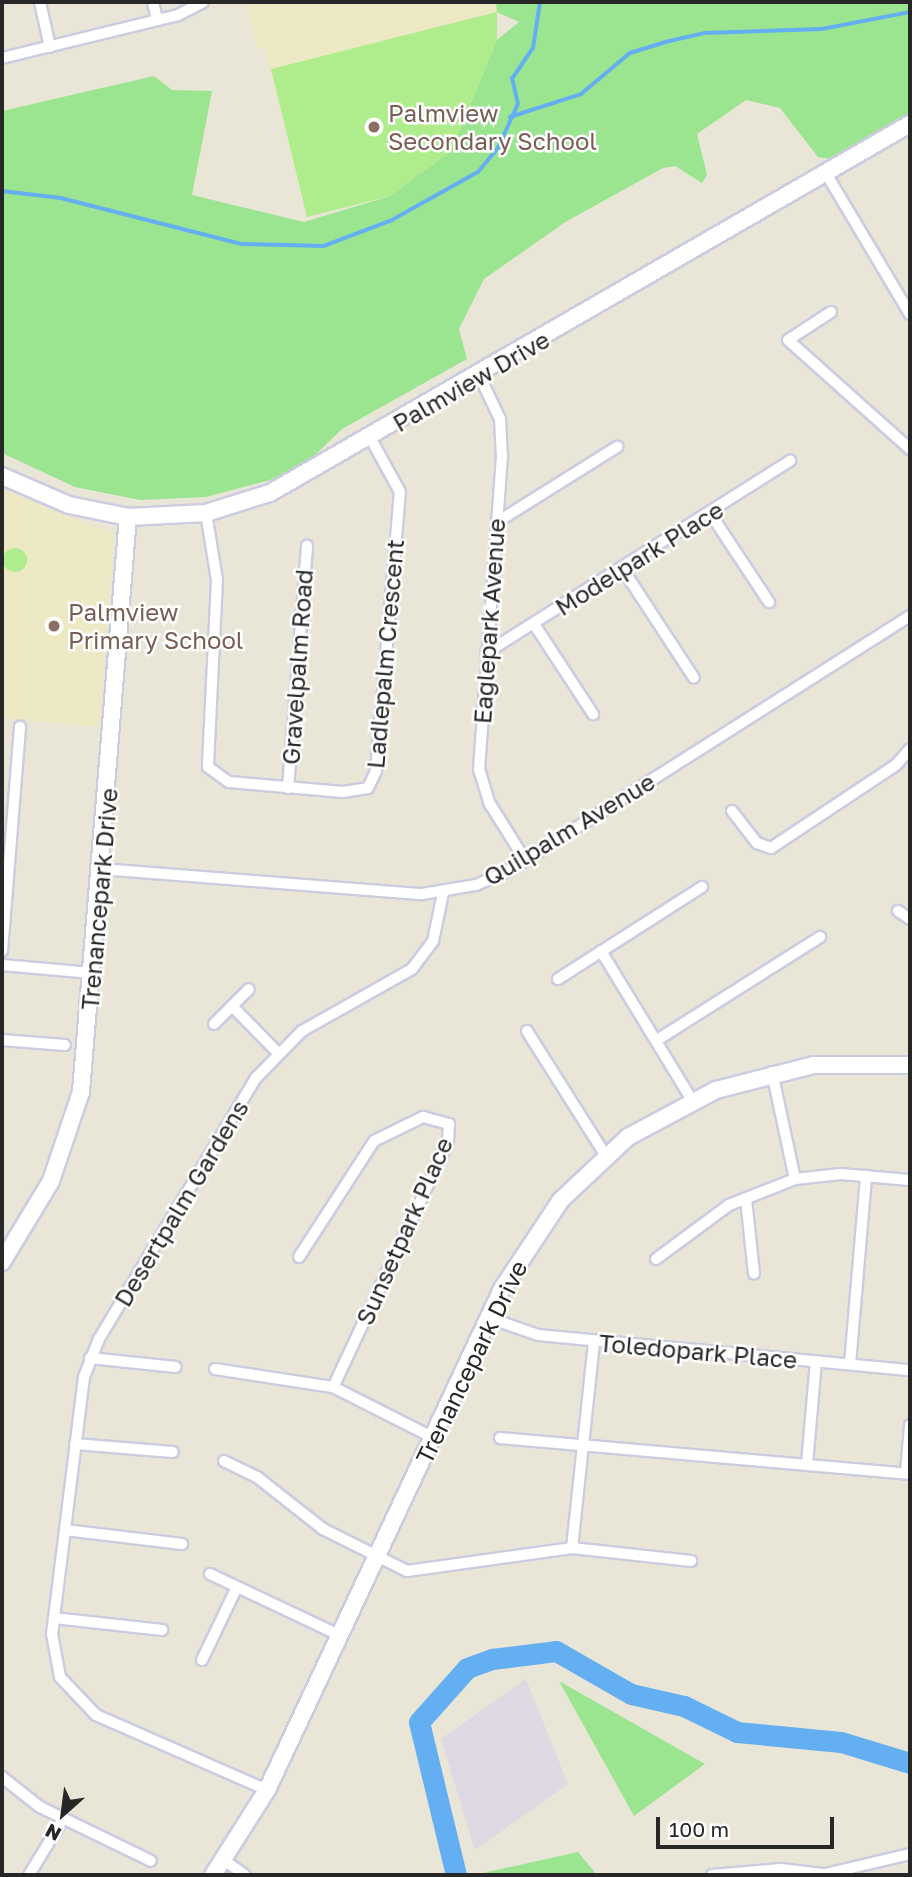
<!DOCTYPE html>
<html>
<head>
<meta charset="utf-8">
<style>
  body { margin:0 }
  #map { position:relative; width:912px; height:1877px; overflow:hidden; background:#eae6d7; font-family:"Golos Text",sans-serif }
  div>[style] { position:absolute }
  .industrial>* { inset:0; background:#ddd8e2 }
  .education>* { inset:0; background:#ede9c5 }
  .green>* { inset:0; background:#9be490 }
  .pitch>* { inset:0; background:#afec8b }
  .round { border-radius:50% }
  .stream>* { height:3.5px; margin:-1.75px; padding:0 1.75px; transform-origin:1.75px; border-radius:1.75px; background:#64aff2 }
  .river>* { height:21px; margin:-10.5px; padding:0 10.5px; transform-origin:10.5px; border-radius:10.5px; background:#64aff2 }
  .roads { filter:drop-shadow(2px 0 #cccce1) drop-shadow(-2px 0 #cccce1) drop-shadow(0 2px #cccce1) drop-shadow(0 -2px #cccce1) }
  .street>* { height:10px; margin:-5px; padding:0 5px; transform-origin:5px; border-radius:5px; background:#fff }
  .secondary>* { height:16px; margin:-8px; padding:0 8px; transform-origin:8px; border-radius:8px; background:#fff }
  .dots>* { width:19px; height:19px; translate:-50% -50%; box-sizing:border-box; border:4px solid #fff; border-radius:50% }
  span { translate:-50% -50%; white-space:nowrap; text-align:center; line-height:1.15; -webkit-text-stroke:5px #fff; paint-order:stroke }
  .education-label { font-size:24px; color:#785e54 }
  .left { translate:0 -50%; text-align:left }
  .street-label { font-size:24px; color:#272727 }
  .frame { position:absolute; inset:0; border:4px solid #272727; pointer-events:none }
  .north { position:absolute; left:28px; top:1779px; width:70px; height:70px; -webkit-text-stroke:5px #fff; paint-order:stroke; rotate:208deg; font-size:19px; font-weight:700; line-height:28px; text-align:center; color:#272727 }
  .north::after { content:''; display:block; margin:auto; width:24px; height:32px; background:#272727; clip-path:polygon(50% 0,100% 100%,50% 72%,0 100%) }
  .scale { position:absolute; left:656px; top:1817px; width:178px; height:32px; box-sizing:border-box; border:4px solid #272727; border-top:0; padding-left:9px; font-size:21px; line-height:24px; white-space:nowrap; color:#272727; -webkit-text-stroke:5px #fff; paint-order:stroke }
</style>
</head>
<body>
<div id="map">
  <div class="industrial">
    <div style="clip-path:polygon(526px 1679px,568px 1784px,475px 1850px,441px 1739px)"></div>
  </div>
  <div class="education">
    <div style="clip-path:polygon(246px 2px,496px 2px,497px 40px,307px 217px,265px 48px,258px 49px)"></div>
    <div style="clip-path:polygon(2px 489px,114px 534px,99px 727px,2px 718px)"></div>
  </div>
  <div class="green">
    <div style="clip-path:polygon(496px 2px,910px 2px,910px 113px,830px 159px,818px 157px,780px 108px,746px 100px,697px 134px,707px 175px,702px 183px,675px 166px,663px 168px,567px 221px,484px 279px,459px 329px,467px 359px,342px 429px,308px 462px,270px 480px,206px 497px,140px 500px,75px 487px,2px 453px,2px 111px,154px 76px,172px 90px,212px 91px,192px 195px,304px 222px,390px 196px,451px 151px,497px 40px,519px 22px,497px 12px)"></div>
    <div style="clip-path:polygon(559px 1681px,705px 1764px,634px 1816px)"></div>
    <div style="clip-path:polygon(578px 1852px,597px 1875px,474px 1875px)"></div>
  </div>
  <div class="pitch">
    <div style="clip-path:polygon(497px 12px,497px 40px,451px 151px,390px 196px,307px 217px,271px 69px)"></div>
    <div class="round" style="left:3px;top:548px;width:24px;height:24px"></div>
  </div>
  <div class="stream">
    <div style="left:510px;top:117px;width:75px;rotate:-17.9deg"></div>
    <div style="left:581px;top:94px;width:64px;rotate:-39.9deg"></div>
    <div style="left:630px;top:53px;width:37px;rotate:-17deg"></div>
    <div style="left:665px;top:42px;width:41px;rotate:-12.7deg"></div>
    <div style="left:705px;top:33px;width:117px;rotate:-2deg"></div>
    <div style="left:822px;top:29px;width:90px;rotate:-10.9deg"></div>
    <div style="left:2px;top:191px;width:59px;rotate:6.8deg"></div>
    <div style="left:61px;top:198px;width:187px;rotate:14.3deg"></div>
    <div style="left:242px;top:244px;width:82px;rotate:1.4deg"></div>
    <div style="left:324px;top:246px;width:73px;rotate:-20.9deg"></div>
    <div style="left:392px;top:220px;width:98px;rotate:-29.2deg"></div>
    <div style="left:478px;top:172px;width:31px;rotate:-50deg"></div>
    <div style="left:498px;top:148px;width:48px;rotate:-65.6deg"></div>
    <div style="left:518px;top:104px;width:26px;rotate:-103deg"></div>
    <div style="left:512px;top:79px;width:37px;rotate:-56deg"></div>
    <div style="left:533px;top:48px;width:47px;rotate:-81.3deg"></div>
  </div>
  <div class="river">
    <div style="left:456px;top:1875px;width:157px;rotate:-103.6deg"></div>
    <div style="left:419px;top:1722px;width:72px;rotate:-48.4deg"></div>
    <div style="left:467px;top:1668px;width:27px;rotate:-20deg"></div>
    <div style="left:492px;top:1659px;width:64px;rotate:-7.1deg"></div>
    <div style="left:556px;top:1651px;width:86px;rotate:29.8deg"></div>
    <div style="left:631px;top:1694px;width:54px;rotate:12.8deg"></div>
    <div style="left:684px;top:1706px;width:59px;rotate:26.1deg"></div>
    <div style="left:737px;top:1732px;width:104px;rotate:5.5deg"></div>
    <div style="left:841px;top:1742px;width:72px;rotate:16.9deg"></div>
  </div>
  <div class="roads">
    <div class="street">
      <div style="left:40px;top:2px;width:46px;rotate:77.5deg"></div>
      <div style="left:153px;top:2px;width:18px;rotate:77deg"></div>
      <div style="left:2px;top:58px;width:181px;rotate:-13.7deg"></div>
      <div style="left:178px;top:15px;width:28px;rotate:-27deg"></div>
      <div style="left:827px;top:175px;width:162px;rotate:59.2deg"></div>
      <div style="left:831px;top:312px;width:51px;rotate:146.9deg"></div>
      <div style="left:788px;top:340px;width:164px;rotate:41.8deg"></div>
      <div style="left:479px;top:375px;width:49px;rotate:64.5deg"></div>
      <div style="left:500px;top:419px;width:37px;rotate:87deg"></div>
      <div style="left:502px;top:456px;width:314px;rotate:94.2deg"></div>
      <div style="left:479px;top:769px;width:37px;rotate:73deg"></div>
      <div style="left:490px;top:804px;width:66px;rotate:58deg"></div>
      <div style="left:206px;top:513px;width:68px;rotate:80.7deg"></div>
      <div style="left:217px;top:580px;width:187px;rotate:92.8deg"></div>
      <div style="left:208px;top:767px;width:26px;rotate:36deg"></div>
      <div style="left:229px;top:782px;width:114px;rotate:5deg"></div>
      <div style="left:343px;top:792px;width:25px;rotate:-9deg"></div>
      <div style="left:368px;top:788px;width:19px;rotate:-65deg"></div>
      <div style="left:376px;top:771px;width:280px;rotate:-85.1deg"></div>
      <div style="left:400px;top:492px;width:60px;rotate:-118.7deg"></div>
      <div style="left:710px;top:513px;width:107px;rotate:56.5deg"></div>
      <div style="left:497px;top:522px;width:142px;rotate:-32deg"></div>
      <div style="left:622px;top:568px;width:131px;rotate:56.8deg"></div>
      <div style="left:534px;top:624px;width:108px;rotate:56.8deg"></div>
      <div style="left:486px;top:653px;width:360px;rotate:-32.3deg"></div>
      <div style="left:288px;top:788px;width:243px;rotate:-85.5deg"></div>
      <div style="left:732px;top:811px;width:41px;rotate:52deg"></div>
      <div style="left:757px;top:843px;width:15px;rotate:20deg"></div>
      <div style="left:771px;top:848px;width:150px;rotate:-33.6deg"></div>
      <div style="left:896px;top:765px;width:21px;rotate:-49deg"></div>
      <div style="left:101px;top:869px;width:322px;rotate:4.5deg"></div>
      <div style="left:422px;top:894px;width:55px;rotate:-9.5deg"></div>
      <div style="left:476px;top:885px;width:35px;rotate:-24deg"></div>
      <div style="left:508px;top:871px;width:476px;rotate:-32.4deg"></div>
      <div style="left:898px;top:911px;width:14px;rotate:34deg"></div>
      <div style="left:2px;top:951px;width:225px;rotate:-85.4deg"></div>
      <div style="left:601px;top:951px;width:175px;rotate:58.6deg"></div>
      <div style="left:2px;top:965px;width:90px;rotate:5.1deg"></div>
      <div style="left:558px;top:979px;width:171px;rotate:-32.6deg"></div>
      <div style="left:232px;top:1006px;width:64px;rotate:45.6deg"></div>
      <div style="left:214px;top:1024px;width:49px;rotate:-45deg"></div>
      <div style="left:527px;top:1031px;width:148px;rotate:57.7deg"></div>
      <div style="left:2px;top:1040px;width:63px;rotate:4.5deg"></div>
      <div style="left:657px;top:1040px;width:193px;rotate:-32.3deg"></div>
      <div style="left:772px;top:1072px;width:109px;rotate:77.9deg"></div>
      <div style="left:746px;top:1199px;width:75px;rotate:83.9deg"></div>
      <div style="left:299px;top:1257px;width:138px;rotate:-57.1deg"></div>
      <div style="left:374px;top:1141px;width:55px;rotate:-26.1deg"></div>
      <div style="left:423px;top:1117px;width:27px;rotate:15deg"></div>
      <div style="left:449px;top:1124px;width:18px;rotate:93deg"></div>
      <div style="left:448px;top:1142px;width:271px;rotate:115.1deg"></div>
      <div style="left:656px;top:1259px;width:91px;rotate:-36.5deg"></div>
      <div style="left:729px;top:1205px;width:71px;rotate:-21.5deg"></div>
      <div style="left:795px;top:1179px;width:46px;rotate:-6.2deg"></div>
      <div style="left:841px;top:1174px;width:69px;rotate:5deg"></div>
      <div style="left:489px;top:1318px;width:52px;rotate:19.1deg"></div>
      <div style="left:538px;top:1335px;width:374px;rotate:5.4deg"></div>
      <div style="left:90px;top:1358px;width:86px;rotate:6deg"></div>
      <div style="left:850px;top:1364px;width:189px;rotate:-85.1deg"></div>
      <div style="left:215px;top:1369px;width:119px;rotate:8.7deg"></div>
      <div style="left:333px;top:1387px;width:113px;rotate:26.8deg"></div>
      <div style="left:500px;top:1438px;width:412px;rotate:5deg"></div>
      <div style="left:75px;top:1444px;width:98px;rotate:4.7deg"></div>
      <div style="left:224px;top:1461px;width:37px;rotate:26deg"></div>
      <div style="left:257px;top:1477px;width:84px;rotate:38.2deg"></div>
      <div style="left:323px;top:1529px;width:94px;rotate:26.6deg"></div>
      <div style="left:407px;top:1571px;width:167px;rotate:-7.9deg"></div>
      <div style="left:572px;top:1548px;width:120px;rotate:6.2deg"></div>
      <div style="left:807px;top:1464px;width:103px;rotate:-85deg"></div>
      <div style="left:906px;top:1473px;width:48px;rotate:-85.2deg"></div>
      <div style="left:65px;top:1530px;width:118px;rotate:6.8deg"></div>
      <div style="left:572px;top:1548px;width:207px;rotate:-83.9deg"></div>
      <div style="left:210px;top:1574px;width:145px;rotate:25.3deg"></div>
      <div style="left:54px;top:1618px;width:109px;rotate:6.3deg"></div>
      <div style="left:202px;top:1660px;width:81px;rotate:-64.4deg"></div>
      <div style="left:2px;top:1777px;width:48px;rotate:38.3deg"></div>
      <div style="left:40px;top:1807px;width:123px;rotate:25.9deg"></div>
      <div style="left:267px;top:1790px;width:187px;rotate:-156.3deg"></div>
      <div style="left:96px;top:1715px;width:52px;rotate:-133.5deg"></div>
      <div style="left:60px;top:1677px;width:44px;rotate:-100.5deg"></div>
      <div style="left:52px;top:1634px;width:259px;rotate:-82.9deg"></div>
      <div style="left:84px;top:1377px;width:41px;rotate:-68.5deg"></div>
      <div style="left:99px;top:1339px;width:305px;rotate:-59deg"></div>
      <div style="left:256px;top:1078px;width:66px;rotate:-45.6deg"></div>
      <div style="left:302px;top:1031px;width:126px;rotate:-29.4deg"></div>
      <div style="left:412px;top:969px;width:35px;rotate:-53deg"></div>
      <div style="left:433px;top:941px;width:49px;rotate:-78.2deg"></div>
      <div style="left:225px;top:1861px;width:24px;rotate:35deg"></div>
      <div style="left:29px;top:1875px;width:66px;rotate:-58.7deg"></div>
      <div style="left:712px;top:1875px;width:69px;rotate:-5deg"></div>
      <div style="left:781px;top:1869px;width:41px;rotate:7deg"></div>
      <div style="left:821px;top:1875px;width:91px;rotate:-13.3deg"></div>
    </div>
    <div class="secondary">
      <div style="left:2px;top:476px;width:73px;rotate:23.4deg"></div>
      <div style="left:69px;top:505px;width:60px;rotate:11.5deg"></div>
      <div style="left:128px;top:517px;width:78px;rotate:-2.9deg"></div>
      <div style="left:206px;top:513px;width:67px;rotate:-17.4deg"></div>
      <div style="left:270px;top:493px;width:739px;rotate:-29.97deg"></div>
      <div style="left:2px;top:1262px;width:95px;rotate:-58.8deg"></div>
      <div style="left:51px;top:1181px;width:94px;rotate:-71.4deg"></div>
      <div style="left:81px;top:1092px;width:577px;rotate:-85.33deg"></div>
      <div style="left:213px;top:1875px;width:101px;rotate:-57.6deg"></div>
      <div style="left:267px;top:1790px;width:553px;rotate:-64.87deg"></div>
      <div style="left:502px;top:1289px;width:107px;rotate:-56.5deg"></div>
      <div style="left:561px;top:1200px;width:92px;rotate:-43.2deg"></div>
      <div style="left:628px;top:1137px;width:100px;rotate:-28.1deg"></div>
      <div style="left:716px;top:1090px;width:101px;rotate:-14.3deg"></div>
      <div style="left:814px;top:1065px;width:96px"></div>
    </div>
  </div>
  <div class="dots">
    <div style="left:374px;top:127px;background:#8d6e63"></div>
    <div style="left:54px;top:626px;background:#8d6e63"></div>
  </div>
  <div class="education-label">
    <span class="left" style="left:388px;top:127px">Palmview<br>Secondary School</span>
    <span class="left" style="left:68px;top:626px">Palmview<br>Primary School</span>
  </div>
  <div class="street-label">
    <span style="left:471px;top:381px;rotate:-30deg">Palmview Drive</span>
    <span style="left:639px;top:558px;rotate:-32deg">Modelpark Place</span>
    <span style="left:489px;top:621px;rotate:-86deg">Eaglepark Avenue</span>
    <span style="left:385px;top:654px;rotate:-85deg">Ladlepalm Crescent</span>
    <span style="left:297px;top:667px;rotate:-86deg">Gravelpalm Road</span>
    <span style="left:569px;top:829px;rotate:-31deg">Quilpalm Avenue</span>
    <span style="left:99px;top:899px;rotate:-85deg">Trenancepark Drive</span>
    <span style="left:181px;top:1203px;rotate:-59deg">Desertpalm Gardens</span>
    <span style="left:404px;top:1231px;rotate:-66deg">Sunsetpark Place</span>
    <span style="left:698px;top:1351px;rotate:5deg">Toledopark Place</span>
    <span style="left:471px;top:1362px;rotate:-64deg">Trenancepark Drive</span>
  </div>
  <div class="frame"></div>
  <div class="north">N</div>
  <div class="scale">100 m</div>
</div>
</body>
</html>
